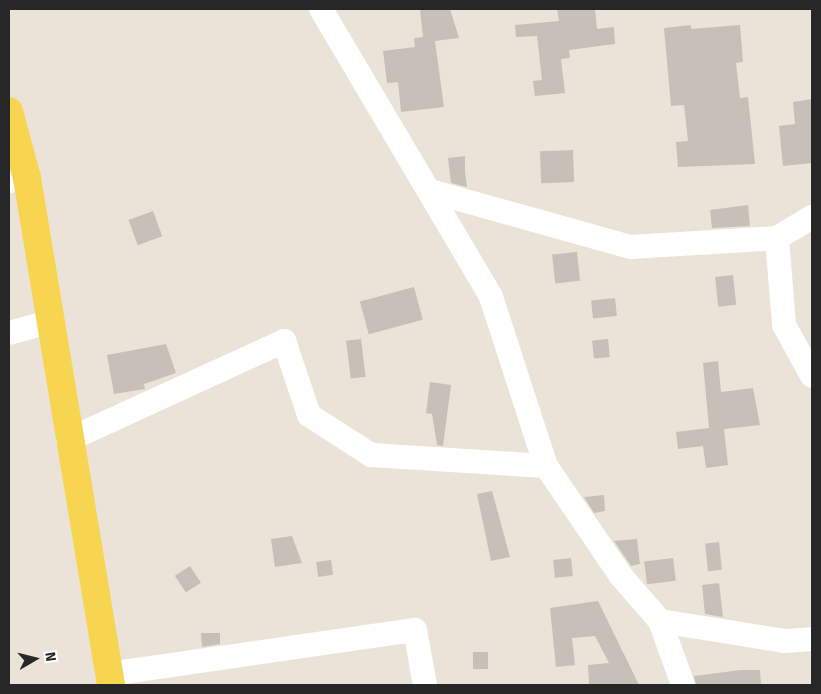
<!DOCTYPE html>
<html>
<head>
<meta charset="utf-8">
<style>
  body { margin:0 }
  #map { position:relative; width:821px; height:694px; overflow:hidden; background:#ebe3d8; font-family:"Fira Sans",sans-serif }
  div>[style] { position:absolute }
  .building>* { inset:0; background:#c6c0b8; transform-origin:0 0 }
  .minor>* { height:24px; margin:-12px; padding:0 12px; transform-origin:12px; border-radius:12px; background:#fff }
  .major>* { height:28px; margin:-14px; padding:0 14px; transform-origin:14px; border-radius:14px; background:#f7d550 }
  span { translate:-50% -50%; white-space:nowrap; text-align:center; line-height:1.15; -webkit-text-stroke:4.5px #fff; paint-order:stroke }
  .frame { position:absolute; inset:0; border:10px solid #272727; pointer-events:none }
  .north { position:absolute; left:10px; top:634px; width:50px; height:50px; -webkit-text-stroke:4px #fff; paint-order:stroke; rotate:82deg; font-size:14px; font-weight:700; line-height:20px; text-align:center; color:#272727 }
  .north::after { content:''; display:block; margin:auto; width:18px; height:22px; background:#272727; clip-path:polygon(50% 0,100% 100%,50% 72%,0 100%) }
</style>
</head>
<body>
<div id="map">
  <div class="building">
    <div style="clip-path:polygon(420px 9px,450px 9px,459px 38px,435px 41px,444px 107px,401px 112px,398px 82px,387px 83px,383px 51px,415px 47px,414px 38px,423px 37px)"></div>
    <div style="clip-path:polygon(557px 9px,595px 9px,597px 29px,614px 27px,615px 44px,569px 50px,570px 58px,561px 59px,565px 93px,535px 96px,533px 81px,542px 80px,537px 36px,516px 37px,515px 25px,559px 21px)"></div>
    <div style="clip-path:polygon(691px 25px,691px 29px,740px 25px,743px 62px,736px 63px,740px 98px,748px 97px,755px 164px,678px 167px,676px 142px,688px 141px,684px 105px,671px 106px,664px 28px)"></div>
    <div style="clip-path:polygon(812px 99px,812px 163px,783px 166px,779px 126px,795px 124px,793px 102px)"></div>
    <div style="left:573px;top:150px;width:32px;height:33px;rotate:88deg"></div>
    <div style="clip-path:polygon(465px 156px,465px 172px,467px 187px,451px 183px,448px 158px)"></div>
    <div style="clip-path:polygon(748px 205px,750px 226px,712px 228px,710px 210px)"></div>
    <div style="left:153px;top:211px;width:27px;height:26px;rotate:70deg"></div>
    <div style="left:577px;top:252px;width:29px;height:25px;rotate:84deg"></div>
    <div style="left:733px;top:275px;width:30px;height:18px;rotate:84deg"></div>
    <div style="left:414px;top:287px;width:34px;height:56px;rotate:75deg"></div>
    <div style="left:615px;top:298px;width:18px;height:24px;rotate:84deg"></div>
    <div style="left:361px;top:339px;width:38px;height:15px;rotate:83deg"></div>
    <div style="left:608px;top:339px;width:18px;height:16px;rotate:84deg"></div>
    <div style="clip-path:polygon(166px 344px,176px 373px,144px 384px,145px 389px,114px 394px,107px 355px)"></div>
    <div style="clip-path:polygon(718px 361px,721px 392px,753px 388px,760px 425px,724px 429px,728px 465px,706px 468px,703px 446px,678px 449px,676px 432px,709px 428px,703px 363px)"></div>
    <div style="clip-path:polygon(430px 382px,451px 385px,443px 446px,437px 445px,432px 414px,426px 413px)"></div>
    <div style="clip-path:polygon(492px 491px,510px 557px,491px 561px,477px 494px)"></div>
    <div style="clip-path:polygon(604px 495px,605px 511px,594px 513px,584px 497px)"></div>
    <div style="clip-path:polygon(292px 536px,302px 563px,275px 567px,271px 539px)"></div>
    <div style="clip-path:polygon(637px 539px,640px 564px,631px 566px,614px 541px)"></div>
    <div style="left:719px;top:542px;width:28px;height:14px;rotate:84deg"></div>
    <div style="left:571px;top:558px;width:18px;height:18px;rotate:84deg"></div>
    <div style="left:673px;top:558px;width:23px;height:29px;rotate:83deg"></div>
    <div style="left:331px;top:560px;width:15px;height:15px;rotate:82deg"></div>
    <div style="left:190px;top:566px;width:20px;height:18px;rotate:57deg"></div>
    <div style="clip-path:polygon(719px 583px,723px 617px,705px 614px,702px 585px)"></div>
    <div style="clip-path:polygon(598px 601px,639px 685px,589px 685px,588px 665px,609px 663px,595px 636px,572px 638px,575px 665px,556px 667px,550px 608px)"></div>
    <div style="clip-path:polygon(201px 633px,220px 633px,220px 644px,202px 647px)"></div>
    <div style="left:473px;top:652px;width:15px;height:17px"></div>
    <div style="clip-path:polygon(741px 670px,760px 670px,761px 685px,696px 685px,694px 676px)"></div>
  </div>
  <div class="minor">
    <div style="left:321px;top:9px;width:334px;rotate:59.4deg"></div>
    <div style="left:491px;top:297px;width:178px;rotate:72deg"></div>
    <div style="left:546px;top:466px;width:133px;rotate:55.7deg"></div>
    <div style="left:621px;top:576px;width:60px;rotate:49.1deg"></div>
    <div style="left:660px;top:621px;width:68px;rotate:70.2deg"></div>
    <div style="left:9px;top:181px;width:18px;rotate:-9deg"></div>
    <div style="left:430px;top:191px;width:209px;rotate:15.6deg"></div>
    <div style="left:631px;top:247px;width:146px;rotate:-3.5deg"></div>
    <div style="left:777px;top:238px;width:41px;rotate:-31deg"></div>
    <div style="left:777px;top:238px;width:87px;rotate:85.4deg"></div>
    <div style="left:784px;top:325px;width:58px;rotate:61.2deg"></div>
    <div style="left:9px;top:333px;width:41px;rotate:-15.4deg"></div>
    <div style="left:68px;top:440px;width:238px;rotate:-24.6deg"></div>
    <div style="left:284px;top:341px;width:78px;rotate:71.3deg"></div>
    <div style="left:309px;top:415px;width:74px;rotate:32.8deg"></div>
    <div style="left:371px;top:455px;width:175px;rotate:3.6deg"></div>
    <div style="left:660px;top:621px;width:127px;rotate:9.1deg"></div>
    <div style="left:785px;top:641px;width:27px;rotate:-4deg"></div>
    <div style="left:109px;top:674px;width:309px;rotate:-8.2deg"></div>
    <div style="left:415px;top:630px;width:56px;rotate:79.7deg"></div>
  </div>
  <div class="major">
    <div style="left:9px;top:111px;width:69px;rotate:75deg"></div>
    <div style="left:27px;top:178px;width:514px;rotate:80.59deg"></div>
  </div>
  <div class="frame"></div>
  <div class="north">N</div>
</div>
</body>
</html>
